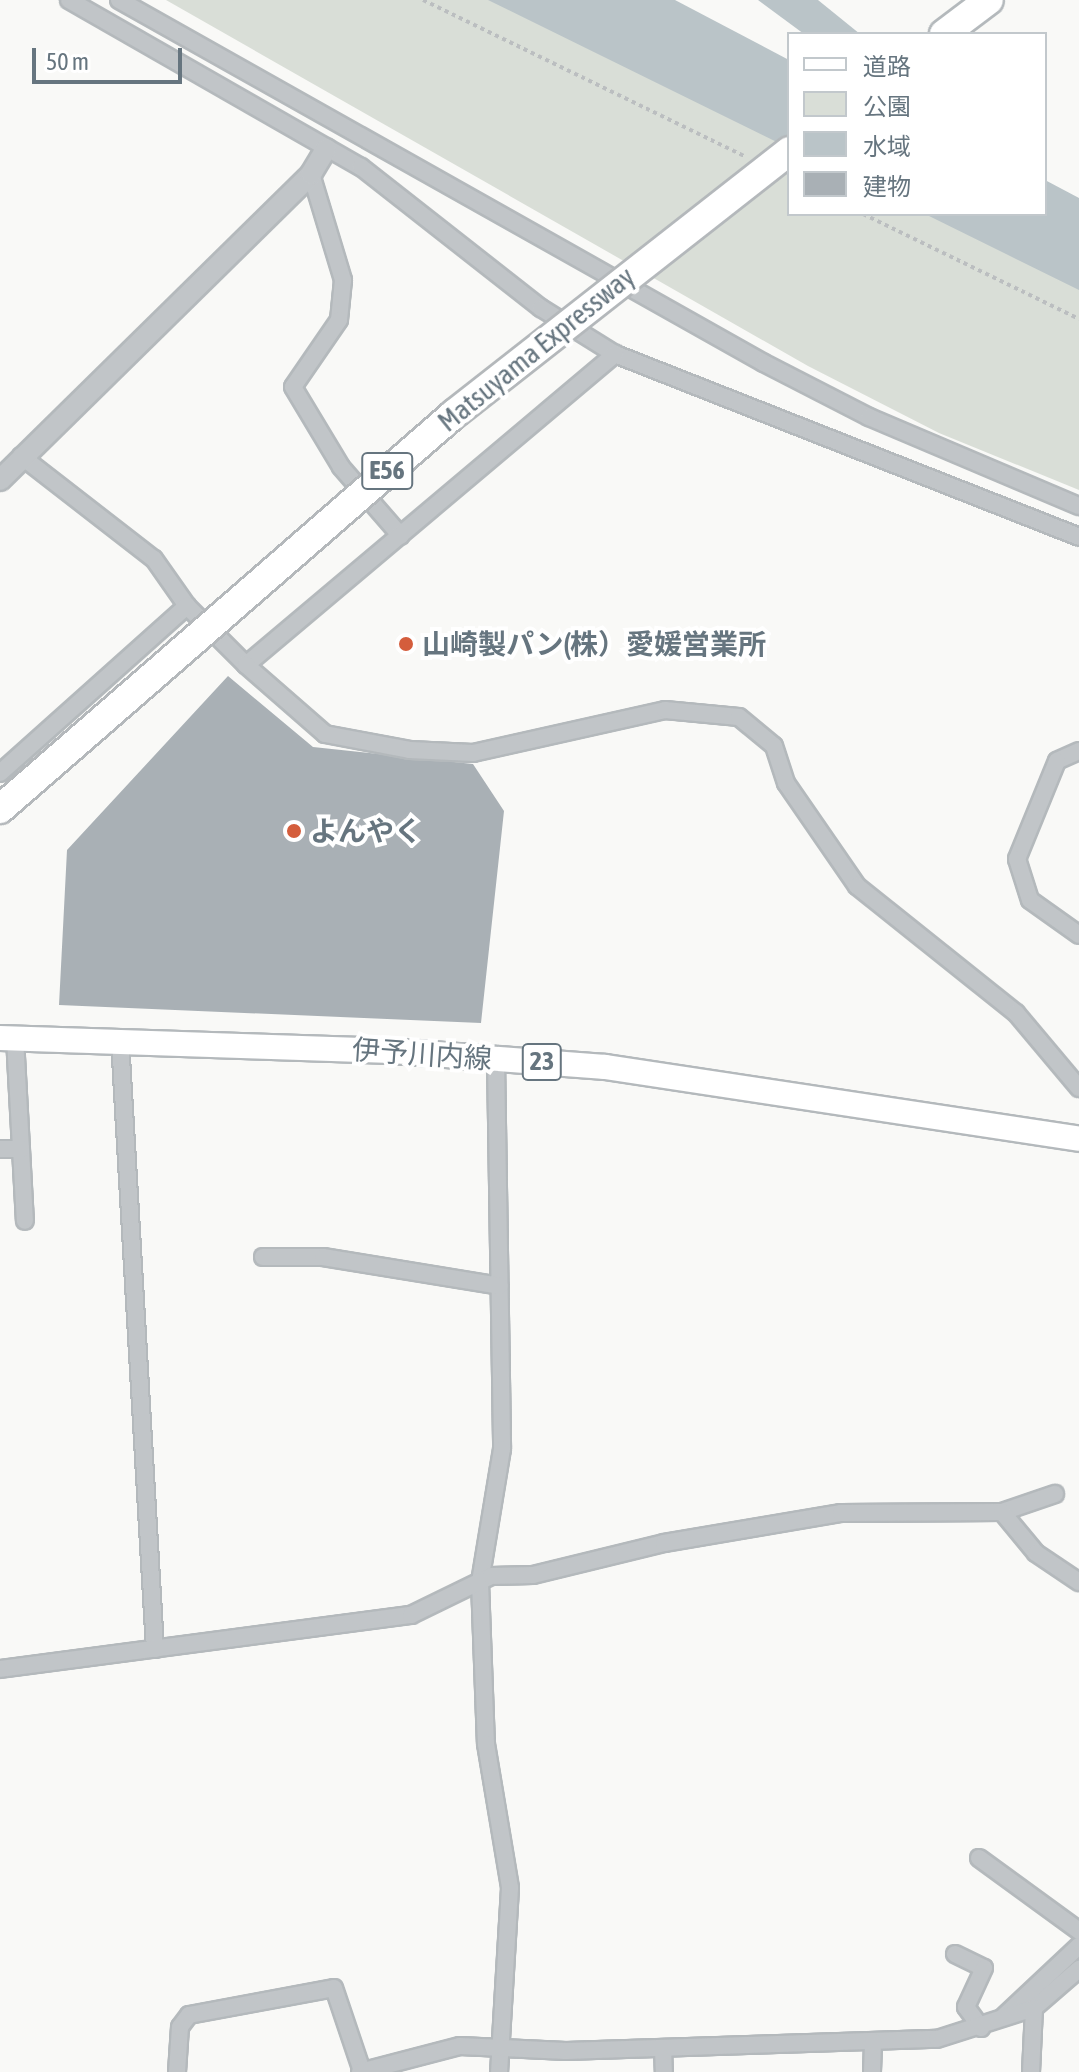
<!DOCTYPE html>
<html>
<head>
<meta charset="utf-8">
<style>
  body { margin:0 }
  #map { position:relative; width:1079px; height:2072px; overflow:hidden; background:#f9f9f7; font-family:"Asap Condensed","Noto Sans JP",sans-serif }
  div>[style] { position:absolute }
  .green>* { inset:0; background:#d9ded7 }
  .water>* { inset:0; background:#bac4c8 }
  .building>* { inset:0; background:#a9b0b5 }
  .path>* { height:4px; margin-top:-2px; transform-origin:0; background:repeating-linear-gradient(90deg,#bbbec0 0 4px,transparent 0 8px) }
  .roads { filter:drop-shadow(2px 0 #b4b9bc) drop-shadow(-2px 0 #b4b9bc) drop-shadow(0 2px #b4b9bc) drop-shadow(0 -2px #b4b9bc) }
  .minor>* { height:16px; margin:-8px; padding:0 8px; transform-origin:8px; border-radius:8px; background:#c1c5c8 }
  .tertiary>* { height:20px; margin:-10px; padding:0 10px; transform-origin:10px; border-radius:10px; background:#c1c5c8 }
  .primary>* { height:24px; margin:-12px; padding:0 12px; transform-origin:12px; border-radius:12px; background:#fff }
  .motorway>* { height:28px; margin:-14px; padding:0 14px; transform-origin:14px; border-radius:14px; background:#fff }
  .bridges { filter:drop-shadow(2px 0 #b4b8bb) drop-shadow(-2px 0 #b4b8bb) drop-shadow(0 2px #b4b8bb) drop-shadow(0 -2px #b4b8bb) }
  .motorway-bridge>* { height:28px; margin:-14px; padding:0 14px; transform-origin:14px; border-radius:14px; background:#fff }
  .dots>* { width:22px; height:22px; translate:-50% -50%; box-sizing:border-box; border:4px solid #fff; border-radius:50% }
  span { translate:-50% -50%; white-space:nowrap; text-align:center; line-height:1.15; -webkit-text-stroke:8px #fff; paint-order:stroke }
  .shield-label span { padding:2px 6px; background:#fff; border:2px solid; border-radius:6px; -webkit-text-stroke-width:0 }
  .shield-label { font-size:26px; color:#66757f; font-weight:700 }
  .street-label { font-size:28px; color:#66757f }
  .poi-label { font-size:28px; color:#66757f; font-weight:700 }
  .left { translate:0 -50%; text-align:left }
  .legend { position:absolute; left:787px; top:32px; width:260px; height:184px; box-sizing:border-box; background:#fff; border:2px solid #c2c8cc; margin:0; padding:10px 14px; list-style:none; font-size:24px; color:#66757f }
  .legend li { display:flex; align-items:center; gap:16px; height:40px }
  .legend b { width:40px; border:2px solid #c2c8cc }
  .scale { position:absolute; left:32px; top:48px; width:150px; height:36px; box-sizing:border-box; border:4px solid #66757f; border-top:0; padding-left:10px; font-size:24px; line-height:28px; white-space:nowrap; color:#66757f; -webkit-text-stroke:6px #fff; paint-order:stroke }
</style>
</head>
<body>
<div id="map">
  <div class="green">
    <div style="clip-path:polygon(166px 0,491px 0,789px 145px,789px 214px,928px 214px,1079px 289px,1079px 490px,939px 433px,808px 366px)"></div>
  </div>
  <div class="water">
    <div style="clip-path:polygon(488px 0,675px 0,789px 60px,789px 148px)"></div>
    <div style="clip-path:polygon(758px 0,818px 0,860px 34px,804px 34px)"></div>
    <div style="clip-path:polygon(1045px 180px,1079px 198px,1079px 290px,925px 214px,1045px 214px)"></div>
  </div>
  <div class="building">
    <div style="clip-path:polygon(228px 676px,313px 747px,473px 764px,504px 811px,481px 1023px,59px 1005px,67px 850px)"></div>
  </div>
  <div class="path">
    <div style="left:423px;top:0;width:357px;rotate:25.9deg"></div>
    <div style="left:863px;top:214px;width:240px;rotate:25.9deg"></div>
  </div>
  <div class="roads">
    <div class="minor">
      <div style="left:69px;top:0;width:336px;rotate:29.8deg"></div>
      <div style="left:361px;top:167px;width:229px;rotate:38.1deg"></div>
      <div style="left:541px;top:308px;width:87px;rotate:31.9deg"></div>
      <div style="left:615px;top:354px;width:499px;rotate:21.5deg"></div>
      <div style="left:119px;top:0;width:740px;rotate:29.37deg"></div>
      <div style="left:764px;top:363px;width:118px;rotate:27.2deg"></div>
      <div style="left:869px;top:417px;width:228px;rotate:23deg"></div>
      <div style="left:311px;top:174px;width:111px;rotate:73.2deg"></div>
      <div style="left:343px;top:280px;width:40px;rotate:95.7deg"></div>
      <div style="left:339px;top:320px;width:81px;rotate:124.5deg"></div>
      <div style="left:293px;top:387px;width:93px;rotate:59deg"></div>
      <div style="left:341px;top:467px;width:91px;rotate:49deg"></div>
      <div style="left:21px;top:456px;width:168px;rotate:37.8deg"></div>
      <div style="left:154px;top:559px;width:57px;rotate:54.9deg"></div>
      <div style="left:187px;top:606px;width:83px;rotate:45deg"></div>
      <div style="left:246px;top:665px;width:483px;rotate:-40.1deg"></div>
      <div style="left:246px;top:665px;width:105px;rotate:41.1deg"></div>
      <div style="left:325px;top:734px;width:86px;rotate:10.7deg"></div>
      <div style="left:410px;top:750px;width:63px;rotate:2.7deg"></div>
      <div style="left:473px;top:753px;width:197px;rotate:-12.6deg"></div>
      <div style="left:665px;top:710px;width:74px;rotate:5.4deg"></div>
      <div style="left:739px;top:717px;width:45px;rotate:39.6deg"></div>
      <div style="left:774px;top:746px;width:39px;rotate:72deg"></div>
      <div style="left:786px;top:783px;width:125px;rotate:55.4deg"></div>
      <div style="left:857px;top:886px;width:203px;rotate:38.6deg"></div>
      <div style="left:1016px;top:1013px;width:98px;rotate:50deg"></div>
      <div style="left:1079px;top:751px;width:24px;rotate:156deg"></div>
      <div style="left:1057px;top:761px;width:106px;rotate:112.2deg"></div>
      <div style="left:1017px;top:859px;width:43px;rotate:72.4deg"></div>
      <div style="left:1030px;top:900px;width:60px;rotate:35.5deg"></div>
      <div style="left:0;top:773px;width:251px;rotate:-41.8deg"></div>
      <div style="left:15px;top:1038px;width:183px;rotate:86.9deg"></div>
      <div style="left:120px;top:1040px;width:610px;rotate:86.71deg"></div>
      <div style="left:496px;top:1059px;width:390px;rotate:89.1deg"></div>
      <div style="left:502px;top:1449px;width:135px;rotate:99.4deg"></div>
      <div style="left:480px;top:1582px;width:162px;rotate:87.9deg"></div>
      <div style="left:486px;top:1744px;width:146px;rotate:80.5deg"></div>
      <div style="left:510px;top:1888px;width:184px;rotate:93.4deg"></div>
      <div style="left:0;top:1149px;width:21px"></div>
      <div style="left:263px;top:1257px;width:60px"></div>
      <div style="left:323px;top:1257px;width:179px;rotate:9.3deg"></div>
      <div style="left:1002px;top:1512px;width:56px;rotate:-18.8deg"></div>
      <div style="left:0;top:1669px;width:415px;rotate:-7.5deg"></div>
      <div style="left:411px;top:1615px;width:89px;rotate:-26deg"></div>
      <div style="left:491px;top:1576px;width:42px;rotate:-1.4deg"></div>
      <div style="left:533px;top:1575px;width:135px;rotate:-13.7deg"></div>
      <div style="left:664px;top:1543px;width:180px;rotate:-9.6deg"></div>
      <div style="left:841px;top:1513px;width:161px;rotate:-0.4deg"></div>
      <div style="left:1002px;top:1512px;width:53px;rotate:50.3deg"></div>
      <div style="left:1036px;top:1553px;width:52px;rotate:34deg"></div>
      <div style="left:979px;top:1858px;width:124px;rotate:36.1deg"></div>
      <div style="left:955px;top:1954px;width:32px;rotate:26deg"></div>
      <div style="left:984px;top:1968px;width:43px;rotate:114.8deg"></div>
      <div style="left:966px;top:2007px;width:26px;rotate:54deg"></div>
      <div style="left:1003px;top:2017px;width:104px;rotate:-43.1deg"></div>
      <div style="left:663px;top:2048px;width:24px;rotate:88deg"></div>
      <div style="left:177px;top:2072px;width:45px;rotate:-86.2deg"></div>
      <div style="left:180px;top:2027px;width:15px;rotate:-53deg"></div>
      <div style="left:189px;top:2015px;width:147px;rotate:-10.5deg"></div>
      <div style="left:334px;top:1988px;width:88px;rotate:71.4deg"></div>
      <div style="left:360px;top:2072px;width:103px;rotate:-14.6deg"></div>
      <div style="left:460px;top:2046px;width:106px;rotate:2.7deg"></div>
      <div style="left:566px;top:2051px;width:371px;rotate:-1.9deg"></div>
      <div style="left:937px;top:2039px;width:102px;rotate:-17.7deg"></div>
      <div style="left:1034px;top:2008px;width:60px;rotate:-40.9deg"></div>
      <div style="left:872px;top:2072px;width:31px;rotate:-88deg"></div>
      <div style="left:1031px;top:2072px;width:64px;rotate:-87.3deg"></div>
    </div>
    <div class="tertiary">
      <div style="left:0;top:480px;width:436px;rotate:-44.5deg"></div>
      <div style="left:311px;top:174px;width:29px;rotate:-59deg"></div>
    </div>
    <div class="primary">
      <div style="left:0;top:1038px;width:392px;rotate:1.9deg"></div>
      <div style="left:392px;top:1051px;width:214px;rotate:4.3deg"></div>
      <div style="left:605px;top:1067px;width:479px;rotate:8.6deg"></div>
    </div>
    <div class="motorway">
      <div style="left:944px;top:34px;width:56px;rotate:-37.1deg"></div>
    </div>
  </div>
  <div class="bridges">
    <div class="motorway-bridge">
      <div style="left:0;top:809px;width:602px;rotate:-41.02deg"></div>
      <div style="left:454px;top:414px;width:426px;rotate:-38.1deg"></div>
    </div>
  </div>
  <div class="dots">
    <div style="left:406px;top:644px;background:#d45d3c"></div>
    <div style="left:294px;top:831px;background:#d45d3c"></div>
  </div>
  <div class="shield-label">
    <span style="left:387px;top:471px">E56</span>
    <span style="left:542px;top:1062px">23</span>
  </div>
  <div class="street-label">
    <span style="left:536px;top:349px;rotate:-39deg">Matsuyama Expressway</span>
    <span style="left:422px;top:1054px;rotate:4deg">伊予川内線</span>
  </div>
  <div class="poi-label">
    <span class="left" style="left:422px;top:644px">山崎製パン(株）愛媛営業所</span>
    <span class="left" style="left:310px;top:831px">よんやく</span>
  </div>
  <ul class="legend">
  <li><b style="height:10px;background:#fff"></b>道路</li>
  <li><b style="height:22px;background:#d9ded7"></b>公園</li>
  <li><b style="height:22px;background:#bac4c8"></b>水域</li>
  <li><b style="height:22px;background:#a9b0b5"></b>建物</li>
  </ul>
  <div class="scale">50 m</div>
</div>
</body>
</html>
